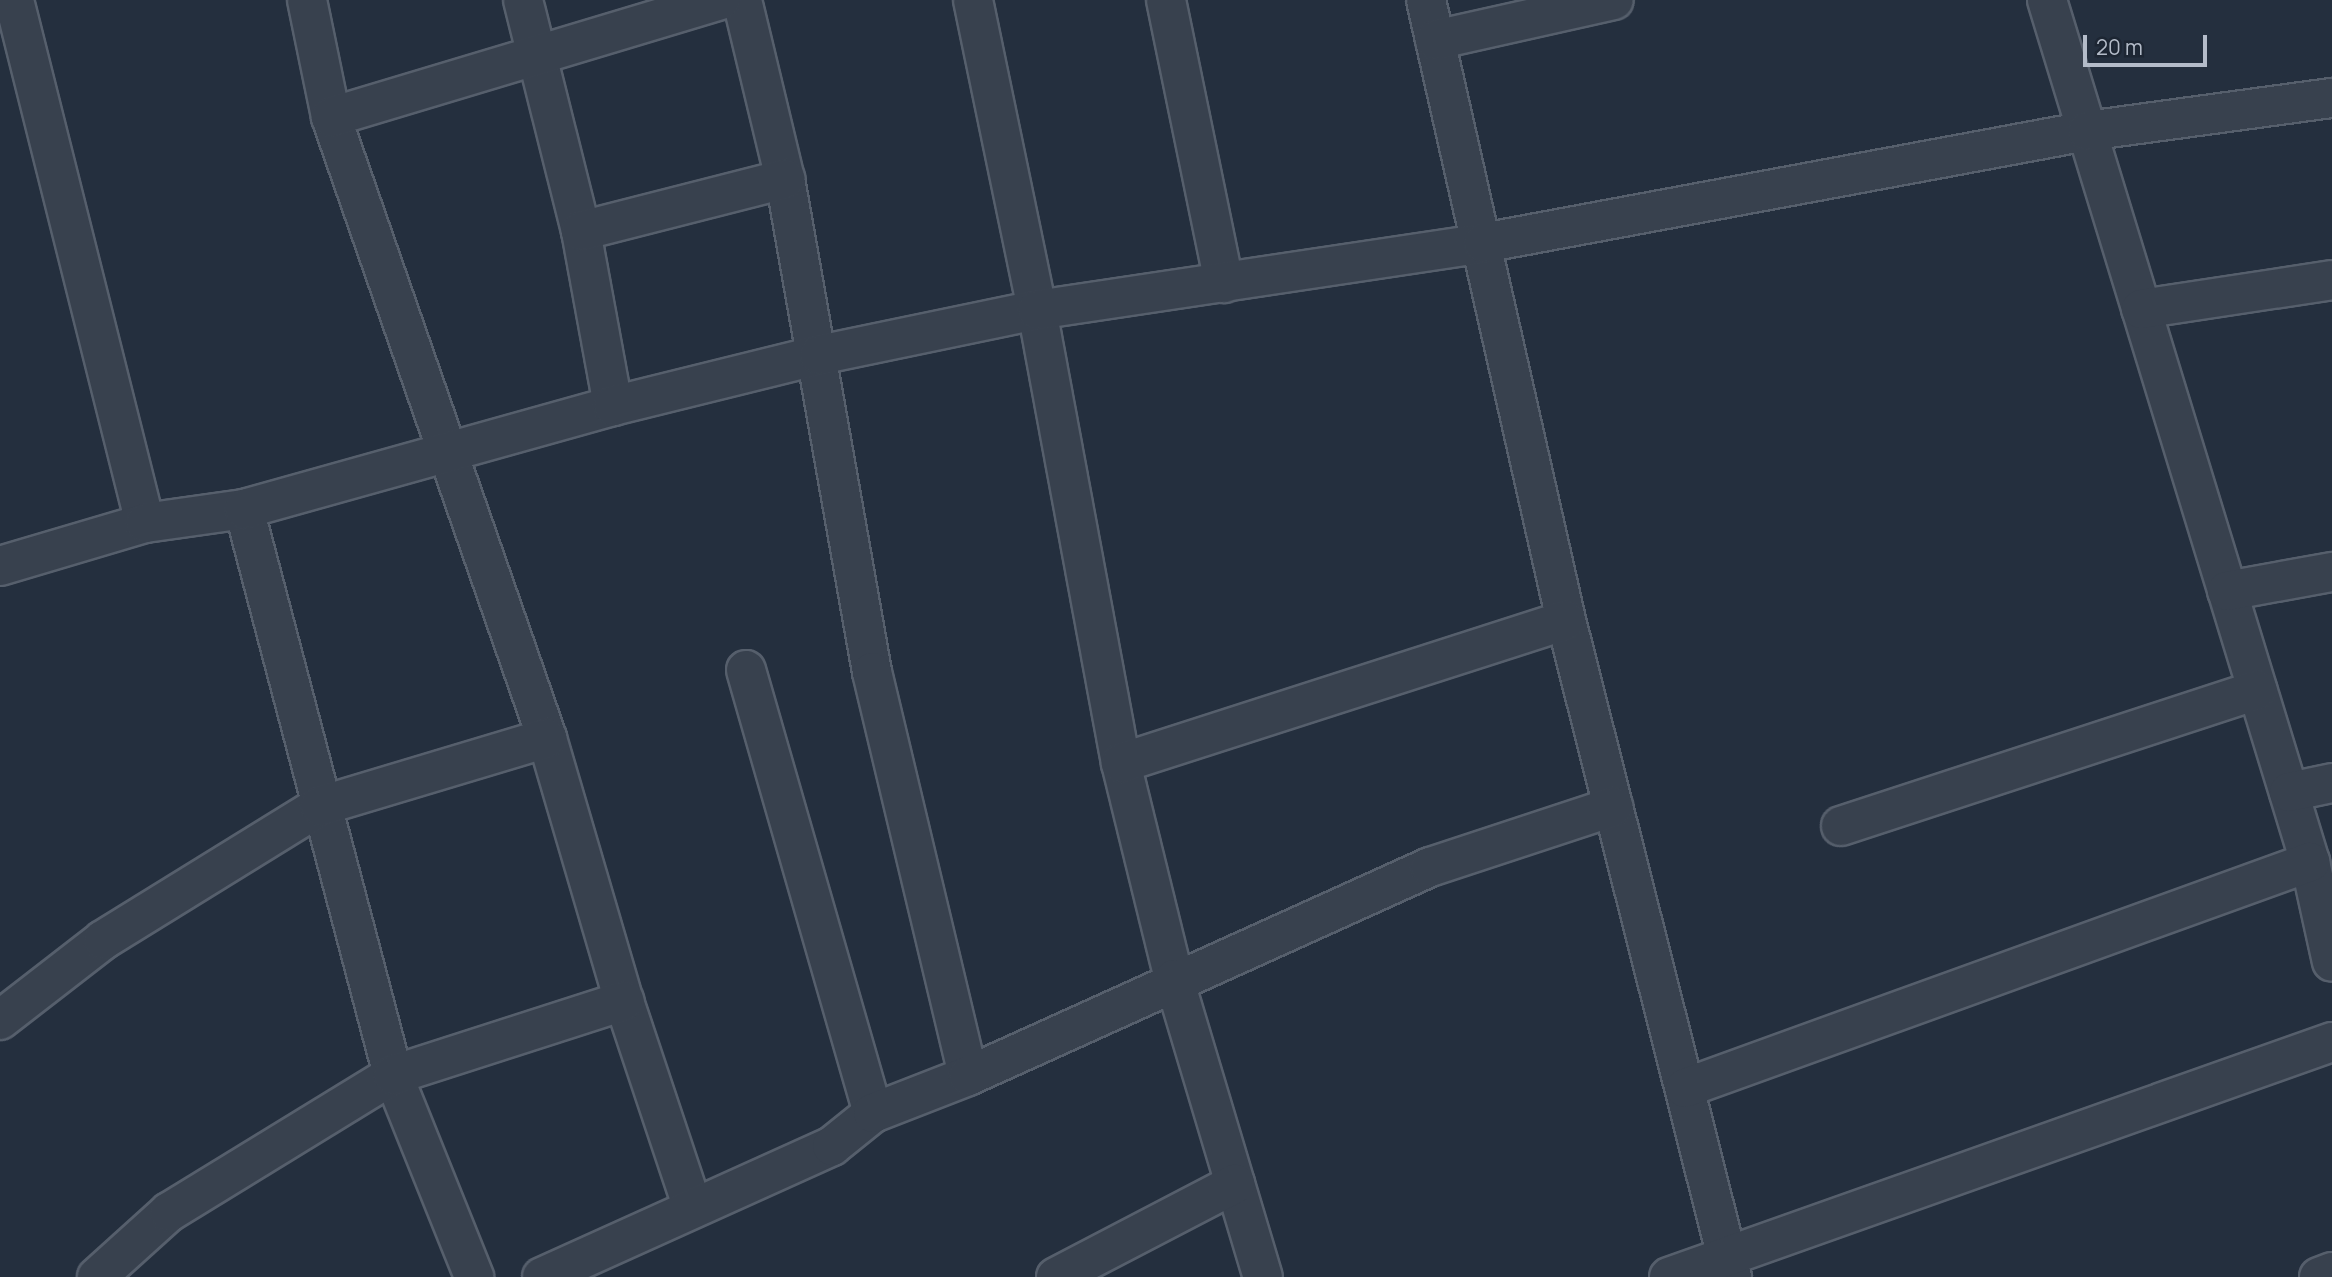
<!DOCTYPE html>
<html>
<head>
<meta charset="utf-8">
<style>
  body { margin:0 }
  #map { position:relative; width:2332px; height:1277px; overflow:hidden; background:#242f3e; font-family:Manrope,sans-serif }
  div>[style] { position:absolute }
  .roads { filter:drop-shadow(2px 0 #565f6c) drop-shadow(-2px 0 #565f6c) drop-shadow(0 2px #565f6c) drop-shadow(0 -2px #565f6c) }
  .minor>* { height:38px; margin:-19px; padding:0 19px; transform-origin:19px; border-radius:19px; background:#38414e }
  span { translate:-50% -50%; white-space:nowrap; text-align:center; line-height:1.15; -webkit-text-stroke:5px #1d2633; paint-order:stroke }
  .scale { position:absolute; left:2083px; top:35px; width:124px; height:32px; box-sizing:border-box; border:4px solid #b4bcc9; border-top:0; padding-left:9px; font-size:21px; line-height:24px; white-space:nowrap; color:#b4bcc9; -webkit-text-stroke:5px #1d2633; paint-order:stroke }
</style>
</head>
<body>
<div id="map">
  <div class="roads">
    <div class="minor">
      <div style="left:14px;top:0;width:539px;rotate:75.94deg"></div>
      <div style="left:307px;top:0;width:119px;rotate:78.4deg"></div>
      <div style="left:331px;top:117px;width:657px;rotate:70.82deg"></div>
      <div style="left:547px;top:738px;width:274px;rotate:73.7deg"></div>
      <div style="left:624px;top:1001px;width:218px;rotate:71.6deg"></div>
      <div style="left:523px;top:0;width:238px;rotate:75.9deg"></div>
      <div style="left:581px;top:231px;width:178px;rotate:79.6deg"></div>
      <div style="left:742px;top:0;width:184px;rotate:76.5deg"></div>
      <div style="left:785px;top:179px;width:501px;rotate:79.99deg"></div>
      <div style="left:872px;top:672px;width:415px;rotate:76.6deg"></div>
      <div style="left:973px;top:0;width:317px;rotate:78.3deg"></div>
      <div style="left:1037px;top:310px;width:461px;rotate:79.5deg"></div>
      <div style="left:1121px;top:763px;width:222px;rotate:76.2deg"></div>
      <div style="left:1174px;top:979px;width:311px;rotate:73.4deg"></div>
      <div style="left:1166px;top:0;width:289px;rotate:78.4deg"></div>
      <div style="left:1426px;top:0;width:636px;rotate:77.28deg"></div>
      <div style="left:1566px;top:620px;width:678px;rotate:75.82deg"></div>
      <div style="left:2047px;top:0;width:901px;rotate:73.03deg"></div>
      <div style="left:2310px;top:862px;width:102px;rotate:77.6deg"></div>
      <div style="left:1435px;top:40px;width:183px;rotate:-12.6deg"></div>
      <div style="left:331px;top:117px;width:407px;rotate:-16.7deg"></div>
      <div style="left:581px;top:231px;width:211px;rotate:-14.3deg"></div>
      <div style="left:2141px;top:309px;width:193px;rotate:-8.6deg"></div>
      <div style="left:244px;top:509px;width:585px;rotate:75.25deg"></div>
      <div style="left:393px;top:1075px;width:218px;rotate:68.1deg"></div>
      <div style="left:0;top:566px;width:151px;rotate:-16.5deg"></div>
      <div style="left:145px;top:523px;width:100px;rotate:-8deg"></div>
      <div style="left:244px;top:509px;width:383px;rotate:-15.6deg"></div>
      <div style="left:613px;top:406px;width:212px;rotate:-13.9deg"></div>
      <div style="left:819px;top:355px;width:223px;rotate:-11.7deg"></div>
      <div style="left:1037px;top:310px;width:451px;rotate:-8.5deg"></div>
      <div style="left:1483px;top:243px;width:614px;rotate:-10.51deg"></div>
      <div style="left:2087px;top:131px;width:247px;rotate:-7.7deg"></div>
      <div style="left:2227px;top:591px;width:107px;rotate:-10.3deg"></div>
      <div style="left:746px;top:670px;width:461px;rotate:74deg"></div>
      <div style="left:1121px;top:763px;width:467px;rotate:-17.8deg"></div>
      <div style="left:2289px;top:792px;width:44px;rotate:-11.8deg"></div>
      <div style="left:1841px;top:826px;width:438px;rotate:-18.1deg"></div>
      <div style="left:0;top:1020px;width:130px;rotate:-37.8deg"></div>
      <div style="left:103px;top:940px;width:255px;rotate:-31.7deg"></div>
      <div style="left:320px;top:806px;width:237px;rotate:-16.7deg"></div>
      <div style="left:1685px;top:1088px;width:665px;rotate:-19.88deg"></div>
      <div style="left:97px;top:1277px;width:97px;rotate:-42.1deg"></div>
      <div style="left:169px;top:1212px;width:263px;rotate:-31.5deg"></div>
      <div style="left:393px;top:1075px;width:243px;rotate:-17.8deg"></div>
      <div style="left:542px;top:1277px;width:318px;rotate:-24.3deg"></div>
      <div style="left:832px;top:1146px;width:53px;rotate:-38.8deg"></div>
      <div style="left:873px;top:1113px;width:102px;rotate:-21.3deg"></div>
      <div style="left:968px;top:1076px;width:507px;rotate:-24.34deg"></div>
      <div style="left:1430px;top:867px;width:193px;rotate:-18.2deg"></div>
      <div style="left:1056px;top:1277px;width:202px;rotate:-27.5deg"></div>
      <div style="left:1669px;top:1277px;width:703px;rotate:-19.52deg"></div>
      <div style="left:2319px;top:1277px;width:14px;rotate:-21deg"></div>
    </div>
  </div>
  <div class="scale">20 m</div>
</div>
</body>
</html>
